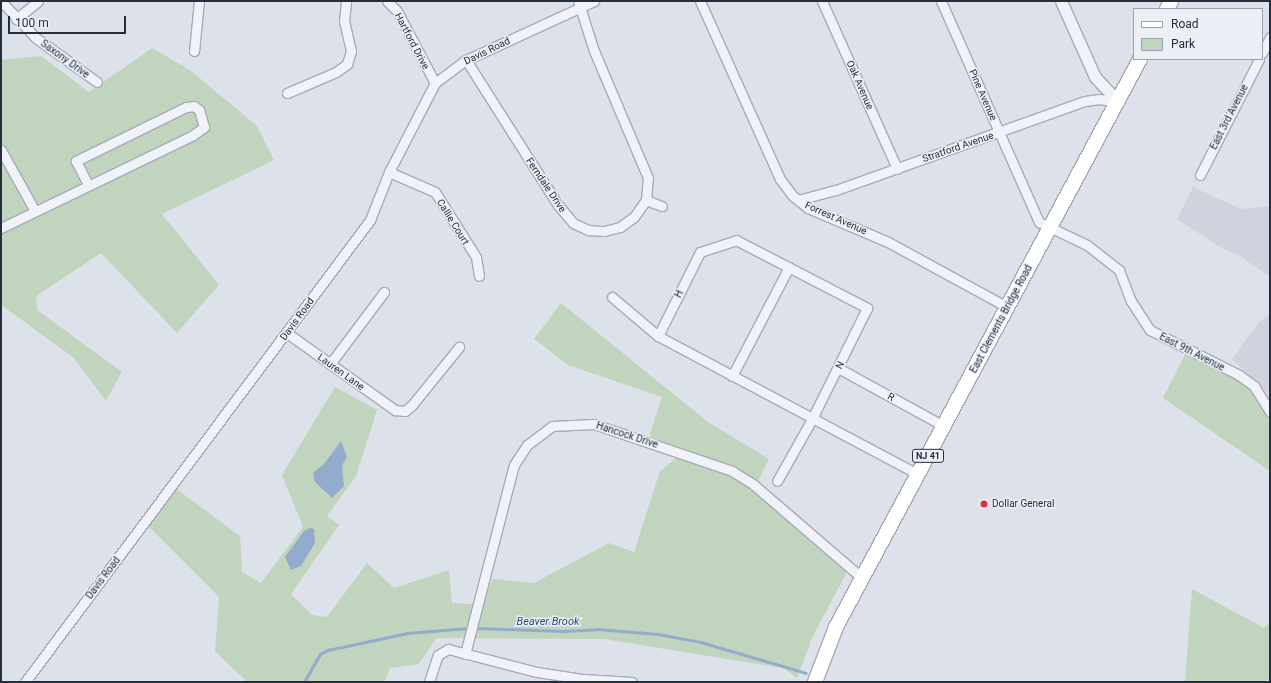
<!DOCTYPE html>
<html>
<head>
<meta charset="utf-8">
<style>
  body { margin:0 }
  #map { position:relative; width:1271px; height:683px; overflow:hidden; background:#dde1e9; font-family:Roboto,sans-serif }
  div>[style] { position:absolute }
  .built>* { inset:0; background:#cfd3de }
  .green>* { inset:0; background:#c1d4bd }
  .water>* { inset:0; background:#93abcd }
  .stream>* { height:2.5px; margin:-1.25px; padding:0 1.25px; transform-origin:1.25px; border-radius:1.25px; background:#93abcd }
  .roads { filter:drop-shadow(1px 0 #a6abb7) drop-shadow(-1px 0 #a6abb7) drop-shadow(0 1px #a6abb7) drop-shadow(0 -1px #a6abb7) }
  .minor>* { height:9px; margin:-4.5px; padding:0 4.5px; transform-origin:4.5px; border-radius:4.5px; background:#f0f2f7 }
  .tertiary>* { height:11px; margin:-5.5px; padding:0 5.5px; transform-origin:5.5px; border-radius:5.5px; background:#f0f2f7 }
  .primary>* { height:14px; margin:-7px; padding:0 7px; transform-origin:7px; border-radius:7px; background:#fff }
  .dots>* { width:11px; height:11px; translate:-50% -50%; box-sizing:border-box; border:2px solid #ecf0f6; border-radius:50% }
  span { translate:-50% -50%; white-space:nowrap; text-align:center; line-height:1.15; -webkit-text-stroke:3px #ecf0f6; paint-order:stroke }
  .shield-label span { padding:1px 3px; background:#ecf0f6; border:1px solid; border-radius:3px; -webkit-text-stroke-width:0 }
  .shield-label { font-size:9px; color:#252d41; font-weight:700 }
  .street-label { font-size:10px; color:#252d41 }
  .poi-label { font-size:10px; color:#252d41 }
  .left { translate:0 -50%; text-align:left }
  .water-label { font-size:11px; color:#2a4779; font-style:italic }
  .frame { position:absolute; inset:0; border:2px solid #252d41; pointer-events:none }
  .legend { position:absolute; left:1133px; top:8px; width:130px; height:52px; box-sizing:border-box; background:#ecf0f6; border:1px solid #9ca2ae; margin:0; padding:5px 7px; list-style:none; font-size:12px; color:#252d41 }
  .legend li { display:flex; align-items:center; gap:8px; height:20px }
  .legend b { width:20px; border:1px solid #9ca2ae }
  .scale { position:absolute; left:8px; top:16px; width:118px; height:18px; box-sizing:border-box; border:2px solid #252d41; border-top:0; padding-left:5px; font-size:12px; line-height:14px; white-space:nowrap; color:#252d41; -webkit-text-stroke:3px #ecf0f6; paint-order:stroke }
</style>
</head>
<body>
<div id="map">
  <div class="built">
    <div style="clip-path:polygon(1193px 187px,1241px 209px,1270px 206px,1270px 277px,1240px 256px,1220px 247px,1177px 219px)"></div>
    <div style="clip-path:polygon(1270px 314px,1270px 409px,1263px 396px,1268px 393px,1232px 359px,1259px 322px)"></div>
  </div>
  <div class="green">
    <div style="clip-path:polygon(152px 48px,190px 70px,257px 126px,274px 160px,162px 214px,219px 285px,177px 333px,101px 253px,36px 296px,37px 310px,122px 372px,106px 401px,73px 357px,1px 305px,1px 60px,41px 56px,89px 92px)"></div>
    <div style="clip-path:polygon(561px 303px,708px 422px,769px 459px,754px 489px,849px 568px,812px 638px,797px 678px,783px 668px,604px 639px,436px 638px,419px 664px,390px 668px,384px 682px,247px 682px,215px 651px,219px 597px,146px 524px,174px 487px,240px 536px,242px 572px,261px 583px,303px 527px,282px 475px,335px 387px,377px 410px,356px 476px,327px 516px,339px 525px,291px 594px,312px 615px,327px 617px,367px 563px,394px 588px,449px 570px,452px 603px,482px 605px,493px 579px,534px 583px,609px 543px,634px 552px,660px 471px,685px 451px,649px 437px,662px 397px,568px 365px,534px 339px)"></div>
    <div style="clip-path:polygon(1188px 349px,1263px 396px,1270px 409px,1270px 471px,1163px 398px)"></div>
    <div style="clip-path:polygon(1192px 589px,1264px 628px,1270px 622px,1270px 678px,1264px 682px,1185px 682px)"></div>
  </div>
  <div class="water">
    <div style="clip-path:polygon(341px 441px,347px 457px,342px 465px,344px 486px,332px 498px,315px 482px,313px 473px,324px 464px)"></div>
    <div style="clip-path:polygon(310px 528px,314px 529px,315px 543px,301px 566px,291px 570px,285px 557px,304px 531px)"></div>
  </div>
  <div class="stream">
    <div style="left:474px;top:628px;width:89px;rotate:1.9deg"></div>
    <div style="left:563px;top:631px;width:34px;rotate:-3deg"></div>
    <div style="left:597px;top:629px;width:61px;rotate:4.7deg"></div>
    <div style="left:658px;top:634px;width:44px;rotate:10.5deg"></div>
    <div style="left:701px;top:642px;width:109px;rotate:16.4deg"></div>
    <div style="left:304px;top:682px;width:32px;rotate:-60deg"></div>
    <div style="left:320px;top:654px;width:9px;rotate:-27deg"></div>
    <div style="left:328px;top:650px;width:81px;rotate:-12.1deg"></div>
    <div style="left:407px;top:633px;width:62px;rotate:-4.6deg"></div>
  </div>
  <div class="roads">
    <div class="minor">
      <div style="left:1px;top:1px;width:51px;rotate:46.6deg"></div>
      <div style="left:36px;top:38px;width:75px;rotate:35.8deg"></div>
      <div style="left:387px;top:1px;width:14px;rotate:45deg"></div>
      <div style="left:397px;top:11px;width:81px;rotate:62.2deg"></div>
      <div style="left:700px;top:1px;width:195px;rotate:65.8deg"></div>
      <div style="left:780px;top:179px;width:21px;rotate:53deg"></div>
      <div style="left:793px;top:196px;width:19px;rotate:39deg"></div>
      <div style="left:808px;top:208px;width:87px;rotate:23deg"></div>
      <div style="left:888px;top:242px;width:136px;rotate:28.6deg"></div>
      <div style="left:822px;top:1px;width:184px;rotate:65.9deg"></div>
      <div style="left:941px;top:1px;width:242px;rotate:66.1deg"></div>
      <div style="left:1039px;top:222px;width:53px;rotate:25.6deg"></div>
      <div style="left:1087px;top:245px;width:41px;rotate:38deg"></div>
      <div style="left:1119px;top:270px;width:33px;rotate:69deg"></div>
      <div style="left:1131px;top:301px;width:35px;rotate:57deg"></div>
      <div style="left:1150px;top:330px;width:100px;rotate:26.8deg"></div>
      <div style="left:1239px;top:375px;width:19px;rotate:36deg"></div>
      <div style="left:1254px;top:386px;width:31px;rotate:58deg"></div>
      <div style="left:16px;top:19px;width:28px;rotate:-39deg"></div>
      <div style="left:194px;top:51px;width:50px;rotate:-84.3deg"></div>
      <div style="left:1262px;top:53px;width:18px;rotate:-63deg"></div>
      <div style="left:466px;top:60px;width:172px;rotate:57.6deg"></div>
      <div style="left:558px;top:205px;width:23px;rotate:50deg"></div>
      <div style="left:573px;top:223px;width:17px;rotate:25deg"></div>
      <div style="left:588px;top:230px;width:16px;rotate:4deg"></div>
      <div style="left:604px;top:231px;width:16px;rotate:-14deg"></div>
      <div style="left:620px;top:227px;width:17px;rotate:-36deg"></div>
      <div style="left:634px;top:217px;width:21px;rotate:-55deg"></div>
      <div style="left:646px;top:200px;width:22px;rotate:-85deg"></div>
      <div style="left:648px;top:178px;width:138px;rotate:-113deg"></div>
      <div style="left:594px;top:51px;width:52px;rotate:-107.7deg"></div>
      <div style="left:287px;top:93px;width:53px;rotate:-23.2deg"></div>
      <div style="left:336px;top:72px;width:14px;rotate:-36deg"></div>
      <div style="left:347px;top:64px;width:14px;rotate:-73deg"></div>
      <div style="left:351px;top:51px;width:31px;rotate:-103deg"></div>
      <div style="left:344px;top:21px;width:20px;rotate:-84deg"></div>
      <div style="left:1px;top:150px;width:70px;rotate:60.9deg"></div>
      <div style="left:389px;top:172px;width:50px;rotate:23.5deg"></div>
      <div style="left:435px;top:192px;width:77px;rotate:57.8deg"></div>
      <div style="left:476px;top:257px;width:19px;rotate:81deg"></div>
      <div style="left:1200px;top:175px;width:130px;rotate:-63deg"></div>
      <div style="left:646px;top:200px;width:17px;rotate:21deg"></div>
      <div style="left:798px;top:200px;width:39px;rotate:-15deg"></div>
      <div style="left:836px;top:190px;width:264px;rotate:-19.7deg"></div>
      <div style="left:1085px;top:101px;width:14px;rotate:-8deg"></div>
      <div style="left:1099px;top:99px;width:19px;rotate:9deg"></div>
      <div style="left:1px;top:228px;width:213px;rotate:-25.8deg"></div>
      <div style="left:193px;top:135px;width:14px;rotate:-36deg"></div>
      <div style="left:204px;top:127px;width:18px;rotate:-106deg"></div>
      <div style="left:199px;top:110px;width:6px;rotate:-141deg"></div>
      <div style="left:194px;top:106px;width:8px;rotate:173deg"></div>
      <div style="left:186px;top:107px;width:123px;rotate:153.9deg"></div>
      <div style="left:76px;top:161px;width:27px;rotate:63deg"></div>
      <div style="left:612px;top:297px;width:60px;rotate:40.3deg"></div>
      <div style="left:658px;top:336px;width:294px;rotate:28deg"></div>
      <div style="left:287px;top:333px;width:133px;rotate:35.5deg"></div>
      <div style="left:395px;top:410px;width:10px;rotate:6deg"></div>
      <div style="left:405px;top:411px;width:9px;rotate:-41deg"></div>
      <div style="left:412px;top:405px;width:75px;rotate:-51deg"></div>
      <div style="left:658px;top:336px;width:94px;rotate:-63.4deg"></div>
      <div style="left:700px;top:252px;width:38px;rotate:-18deg"></div>
      <div style="left:736px;top:240px;width:148px;rotate:27.4deg"></div>
      <div style="left:867px;top:308px;width:124px;rotate:116.4deg"></div>
      <div style="left:812px;top:419px;width:71px;rotate:119.4deg"></div>
      <div style="left:330px;top:364px;width:90px;rotate:-53.1deg"></div>
      <div style="left:838px;top:368px;width:121px;rotate:28.7deg"></div>
      <div style="left:732px;top:376px;width:123px;rotate:-62.4deg"></div>
      <div style="left:465px;top:654px;width:195px;rotate:-75.5deg"></div>
      <div style="left:514px;top:465px;width:24px;rotate:-57deg"></div>
      <div style="left:527px;top:445px;width:31px;rotate:-37deg"></div>
      <div style="left:552px;top:426px;width:42px;rotate:-2.7deg"></div>
      <div style="left:594px;top:424px;width:146px;rotate:18.8deg"></div>
      <div style="left:732px;top:471px;width:26px;rotate:32deg"></div>
      <div style="left:754px;top:485px;width:143px;rotate:40.7deg"></div>
      <div style="left:25px;top:682px;width:577px;rotate:-53.25deg"></div>
      <div style="left:370px;top:220px;width:52px;rotate:-68.4deg"></div>
      <div style="left:389px;top:172px;width:100px;rotate:-62.7deg"></div>
      <div style="left:435px;top:83px;width:39px;rotate:-37deg"></div>
      <div style="left:466px;top:60px;width:141px;rotate:-24.7deg"></div>
      <div style="left:429px;top:682px;width:28px;rotate:-72deg"></div>
      <div style="left:438px;top:655px;width:12px;rotate:-31deg"></div>
      <div style="left:448px;top:649px;width:92px;rotate:14.5deg"></div>
      <div style="left:537px;top:672px;width:47px;rotate:8.7deg"></div>
      <div style="left:582px;top:682px;width:3px;rotate:-72deg"></div>
      <div style="left:583px;top:679px;width:49px;rotate:3.5deg"></div>
    </div>
    <div class="tertiary">
      <div style="left:1061px;top:1px;width:83px;rotate:65.9deg"></div>
      <div style="left:1095px;top:77px;width:34px;rotate:47deg"></div>
    </div>
    <div class="primary">
      <div style="left:1167px;top:9px;width:9px;rotate:-63deg"></div>
      <div style="left:815px;top:682px;width:59px;rotate:-69.1deg"></div>
      <div style="left:836px;top:627px;width:644px;rotate:-61.84deg"></div>
    </div>
  </div>
  <div class="dots">
    <div style="left:984px;top:504px;background:#dd333e"></div>
  </div>
  <div class="shield-label">
    <span style="left:928px;top:456px">NJ 41</span>
  </div>
  <div class="street-label">
    <span style="left:412px;top:41px;rotate:62deg">Hartford Drive</span>
    <span style="left:487px;top:51px;rotate:-26deg">Davis Road</span>
    <span style="left:65px;top:59px;rotate:36deg">Saxony Drive</span>
    <span style="left:860px;top:85px;rotate:66deg">Oak Avenue</span>
    <span style="left:983px;top:95px;rotate:66deg">Pine Avenue</span>
    <span style="left:1229px;top:117px;rotate:-63deg">East 3rd Avenue</span>
    <span style="left:958px;top:147px;rotate:-19deg">Stratford Avenue</span>
    <span style="left:546px;top:185px;rotate:56deg">Ferndale Drive</span>
    <span style="left:836px;top:218px;rotate:24deg">Forrest Avenue</span>
    <span style="left:453px;top:222px;rotate:58deg">Callie Court</span>
    <span style="left:679px;top:294px;rotate:-63deg">H</span>
    <span style="left:297px;top:319px;rotate:-54deg">Davis Road</span>
    <span style="left:1001px;top:319px;rotate:-62deg">East Clements Bridge Road</span>
    <span style="left:1192px;top:352px;rotate:27deg">East 9th Avenue</span>
    <span style="left:840px;top:365px;rotate:-63deg">N</span>
    <span style="left:341px;top:372px;rotate:36deg">Lauren Lane</span>
    <span style="left:891px;top:397px;rotate:29deg">R</span>
    <span style="left:627px;top:435px;rotate:18deg">Hancock Drive</span>
    <span style="left:103px;top:578px;rotate:-53deg">Davis Road</span>
  </div>
  <div class="poi-label">
    <span class="left" style="left:992px;top:504px">Dollar General</span>
  </div>
  <div class="water-label">
    <span style="left:548px;top:622px">Beaver Brook</span>
  </div>
  <div class="frame"></div>
  <ul class="legend">
  <li><b style="height:5px;background:#fff"></b>Road</li>
  <li><b style="height:11px;background:#c1d4bd"></b>Park</li>
  </ul>
  <div class="scale">100 m</div>
</div>
</body>
</html>
